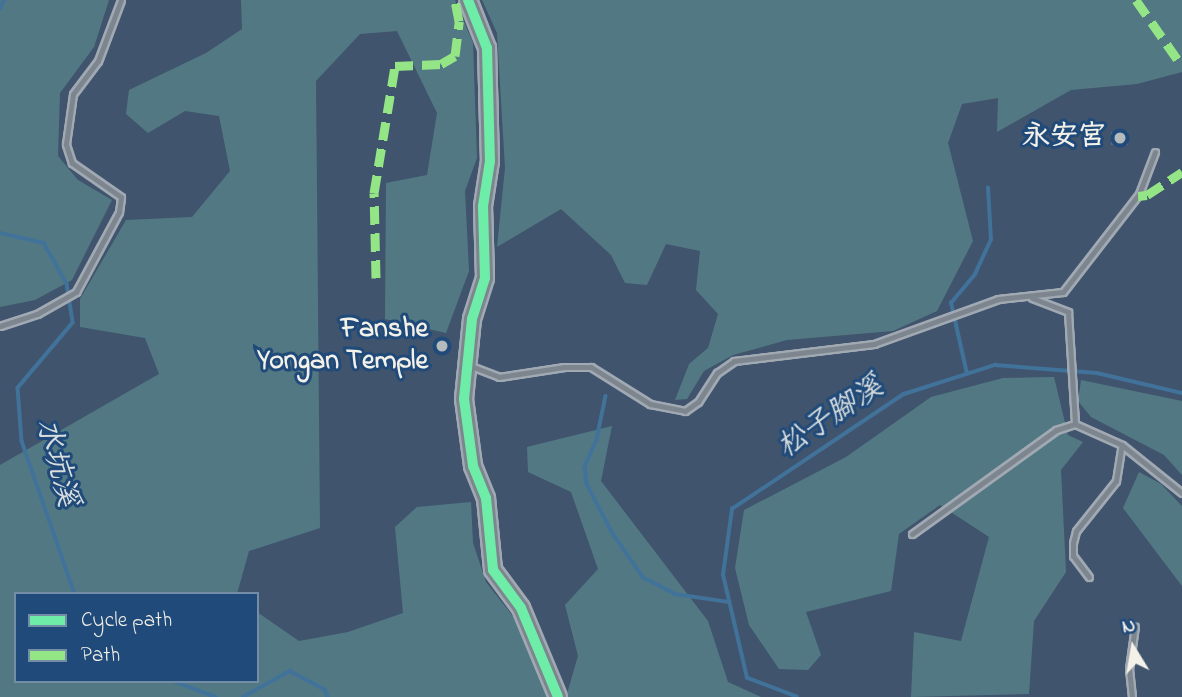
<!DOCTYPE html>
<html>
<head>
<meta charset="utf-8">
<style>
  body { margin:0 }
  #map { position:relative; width:1182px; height:697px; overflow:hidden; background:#40546d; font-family:"Indie Flower","LXGW WenKai TC",sans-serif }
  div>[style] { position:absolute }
  .green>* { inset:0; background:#527983 }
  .stream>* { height:3.5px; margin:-1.75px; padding:0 1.75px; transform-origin:1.75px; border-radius:1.75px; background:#41729a }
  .building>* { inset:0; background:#5f6a7b; transform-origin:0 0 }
  .roads { filter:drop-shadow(2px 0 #a1a9b3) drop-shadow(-2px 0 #a1a9b3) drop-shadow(0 2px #a1a9b3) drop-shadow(0 -2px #a1a9b3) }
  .lane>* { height:5px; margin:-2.5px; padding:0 2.5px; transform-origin:2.5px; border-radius:2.5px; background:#7d868f }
  .secondary>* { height:16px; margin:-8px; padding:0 8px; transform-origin:8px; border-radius:8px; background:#7d868f }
  .quiet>* { height:9px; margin-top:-4.5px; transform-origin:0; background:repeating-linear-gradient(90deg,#94e586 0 18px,transparent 0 27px) }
  .cycleway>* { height:10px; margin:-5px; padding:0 5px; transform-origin:5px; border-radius:5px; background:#6deda7 }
  .dots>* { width:19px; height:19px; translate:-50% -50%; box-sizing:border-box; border:4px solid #1f4a7a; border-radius:50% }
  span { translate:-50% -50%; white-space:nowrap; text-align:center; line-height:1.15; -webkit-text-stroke:6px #1f4a7a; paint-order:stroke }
  .poi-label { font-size:28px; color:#f4f1e8; font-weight:700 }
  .right { translate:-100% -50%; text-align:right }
  .water-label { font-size:30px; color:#d9dedd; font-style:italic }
  .legend { position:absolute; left:14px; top:592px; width:245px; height:91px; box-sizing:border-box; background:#1f4a7a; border:2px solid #748da6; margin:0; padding:9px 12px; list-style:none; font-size:21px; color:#f4f1e8 }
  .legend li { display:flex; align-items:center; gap:14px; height:35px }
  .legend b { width:35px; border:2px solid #748da6 }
  .north { position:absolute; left:1098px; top:613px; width:70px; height:70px; -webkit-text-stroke:5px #1f4a7a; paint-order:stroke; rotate:349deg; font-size:19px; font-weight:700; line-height:28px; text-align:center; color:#f4f1e8 }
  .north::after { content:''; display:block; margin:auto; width:24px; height:32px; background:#f4f1e8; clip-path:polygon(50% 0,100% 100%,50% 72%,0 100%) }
</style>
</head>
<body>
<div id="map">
  <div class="green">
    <div style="clip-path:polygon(0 0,109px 0,94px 47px,60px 93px,58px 156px,78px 180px,112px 200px,72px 280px,35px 300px,0 307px)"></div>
    <div style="clip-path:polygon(241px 0,455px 0,473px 43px,477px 158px,465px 191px,469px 271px,446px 333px,385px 319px,386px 183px,427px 175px,437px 113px,397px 31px,360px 34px,316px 81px,320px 528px,249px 551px,237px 594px,16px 594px,16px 681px,257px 681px,257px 612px,299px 641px,348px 632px,403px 613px,395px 527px,417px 507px,471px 502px,473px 543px,486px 582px,515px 619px,548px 697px,0 697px,0 465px,159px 374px,145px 338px,80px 327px,80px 299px,126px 220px,192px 217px,230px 171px,219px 116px,185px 111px,148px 133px,126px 114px,129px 90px,206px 53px,242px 29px)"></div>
    <div style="clip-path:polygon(482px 0,1182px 0,1182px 72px,1137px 84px,1071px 90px,997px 132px,998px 98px,962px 104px,948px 143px,973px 241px,937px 311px,893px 331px,787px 340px,733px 355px,704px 371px,687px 399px,675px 400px,689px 364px,708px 348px,718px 314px,696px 290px,700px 251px,666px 244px,647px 285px,625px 283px,611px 255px,561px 209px,497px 247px,505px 168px,497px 33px)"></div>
    <div style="clip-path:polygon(1054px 377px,1068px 435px,1083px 442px,1061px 470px,1066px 572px,1034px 621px,1029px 694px,911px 697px,914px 632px,961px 641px,989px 537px,940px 505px,899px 534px,891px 591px,806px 612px,821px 655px,808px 670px,779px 669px,749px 625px,735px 568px,744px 510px,846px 457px,931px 397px,1003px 378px)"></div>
    <div style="clip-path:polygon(1081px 380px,1182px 401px,1182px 475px,1164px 455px,1091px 417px,1078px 401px)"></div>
    <div style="clip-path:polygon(612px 426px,601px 481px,708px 621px,728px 682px,761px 697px,566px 697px,578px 656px,565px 605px,598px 569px,571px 492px,528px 472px,527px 447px)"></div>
    <div style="clip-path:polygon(1139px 472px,1161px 484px,1182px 506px,1182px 586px,1123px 508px)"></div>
  </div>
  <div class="stream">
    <div style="left:0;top:9px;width:10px;rotate:-66deg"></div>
    <div style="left:0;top:233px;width:45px;rotate:12.8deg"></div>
    <div style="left:44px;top:243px;width:47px;rotate:60.7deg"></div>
    <div style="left:67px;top:284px;width:39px;rotate:81deg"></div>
    <div style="left:73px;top:323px;width:85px;rotate:130.2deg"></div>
    <div style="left:18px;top:388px;width:53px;rotate:85.7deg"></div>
    <div style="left:22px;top:441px;width:162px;rotate:70.9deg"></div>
    <div style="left:967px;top:374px;width:73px;rotate:-102.7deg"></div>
    <div style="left:951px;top:303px;width:38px;rotate:-50deg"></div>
    <div style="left:975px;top:274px;width:38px;rotate:-65deg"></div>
    <div style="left:991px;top:240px;width:52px;rotate:-93.3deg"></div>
    <div style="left:606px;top:396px;width:45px;rotate:101.6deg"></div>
    <div style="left:597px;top:440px;width:30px;rotate:114deg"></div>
    <div style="left:585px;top:467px;width:17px;rotate:83deg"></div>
    <div style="left:587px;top:484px;width:54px;rotate:62.5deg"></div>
    <div style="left:612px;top:532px;width:55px;rotate:55.4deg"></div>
    <div style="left:643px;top:577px;width:36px;rotate:28deg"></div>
    <div style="left:675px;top:594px;width:55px;rotate:8.4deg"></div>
    <div style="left:173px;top:681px;width:46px;rotate:20.4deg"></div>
    <div style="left:243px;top:697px;width:54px;rotate:-29deg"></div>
    <div style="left:290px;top:671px;width:40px;rotate:28deg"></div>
    <div style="left:325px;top:690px;width:8px;rotate:67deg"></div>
    <div style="left:797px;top:697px;width:53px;rotate:-159.2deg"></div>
    <div style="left:747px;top:678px;width:106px;rotate:-103.1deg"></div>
    <div style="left:723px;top:575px;width:67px;rotate:-82.2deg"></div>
    <div style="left:732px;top:509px;width:207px;rotate:-33.8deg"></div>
    <div style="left:904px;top:394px;width:96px;rotate:-17.7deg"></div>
    <div style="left:995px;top:365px;width:102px;rotate:4.5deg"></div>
    <div style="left:1097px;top:373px;width:87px;rotate:13.2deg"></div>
  </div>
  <div class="building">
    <div style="left:1111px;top:132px;width:17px;height:13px"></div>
  </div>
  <div class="roads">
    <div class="lane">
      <div style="left:1032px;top:298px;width:39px;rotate:21deg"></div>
      <div style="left:1068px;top:312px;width:112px;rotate:86.4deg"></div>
      <div style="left:0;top:326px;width:39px;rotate:-18deg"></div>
      <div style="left:37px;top:314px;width:45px;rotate:-29.4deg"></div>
      <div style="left:76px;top:292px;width:91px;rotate:-61.7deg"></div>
      <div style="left:119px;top:212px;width:15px;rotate:-82deg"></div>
      <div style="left:121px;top:197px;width:60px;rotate:-145.2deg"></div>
      <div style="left:72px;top:163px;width:20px;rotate:-108deg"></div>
      <div style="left:66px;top:144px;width:50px;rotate:-82deg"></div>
      <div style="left:73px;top:94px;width:41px;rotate:-52.9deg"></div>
      <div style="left:98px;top:61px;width:65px;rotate:-69.3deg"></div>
      <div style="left:471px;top:366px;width:30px;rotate:21deg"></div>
      <div style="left:499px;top:377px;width:66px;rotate:-8.7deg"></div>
      <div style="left:564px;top:367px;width:27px"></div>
      <div style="left:591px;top:367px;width:70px;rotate:32.1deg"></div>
      <div style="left:650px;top:404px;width:36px;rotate:11deg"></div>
      <div style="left:685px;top:411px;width:16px;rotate:-35deg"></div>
      <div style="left:698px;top:402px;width:35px;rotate:-57deg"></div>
      <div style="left:717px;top:373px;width:21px;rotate:-35deg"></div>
      <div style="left:734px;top:361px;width:141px;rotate:-6.9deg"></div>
      <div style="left:874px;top:344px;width:132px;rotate:-19.9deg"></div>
      <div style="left:998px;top:299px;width:65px;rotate:-6.1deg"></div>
      <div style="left:1063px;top:292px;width:124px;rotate:-52.2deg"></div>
      <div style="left:1139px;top:194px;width:45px;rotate:-69.1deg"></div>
      <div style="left:912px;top:534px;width:178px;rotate:-35.8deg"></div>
      <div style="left:1056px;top:430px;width:20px;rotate:-18deg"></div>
      <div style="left:1075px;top:424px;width:51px;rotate:24.1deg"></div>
      <div style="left:1122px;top:445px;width:77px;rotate:38.7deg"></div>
      <div style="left:1089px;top:577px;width:26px;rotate:-127deg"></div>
      <div style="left:1073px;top:556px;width:13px;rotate:-90deg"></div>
      <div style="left:1073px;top:543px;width:12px;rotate:-76deg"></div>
      <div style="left:1076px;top:531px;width:64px;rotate:-51.3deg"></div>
      <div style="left:1116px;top:481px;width:36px;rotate:-81deg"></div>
      <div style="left:1132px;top:697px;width:28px;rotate:-96deg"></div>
      <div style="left:1129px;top:669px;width:43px;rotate:-82.1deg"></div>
    </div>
    <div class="secondary">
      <div style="left:468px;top:0;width:52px;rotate:68.4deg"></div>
      <div style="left:487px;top:48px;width:113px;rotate:88.5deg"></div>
      <div style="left:490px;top:161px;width:46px;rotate:98.8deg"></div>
      <div style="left:483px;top:206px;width:72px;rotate:88.4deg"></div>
      <div style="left:485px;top:278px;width:43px;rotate:107.6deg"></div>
      <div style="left:472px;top:319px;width:80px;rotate:95.7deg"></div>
      <div style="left:464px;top:399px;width:68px;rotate:82.3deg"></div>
      <div style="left:473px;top:466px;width:35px;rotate:68deg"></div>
      <div style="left:486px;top:498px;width:72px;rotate:84.4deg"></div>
      <div style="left:493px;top:570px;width:47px;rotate:53.6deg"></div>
      <div style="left:521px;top:608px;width:96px;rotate:67.4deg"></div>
    </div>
  </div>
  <div class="quiet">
    <div style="left:1136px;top:0;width:80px;rotate:55.1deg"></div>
    <div style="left:1138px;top:196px;width:9px;rotate:-6deg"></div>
    <div style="left:1147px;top:195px;width:42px;rotate:-33.3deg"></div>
    <div style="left:376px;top:278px;width:85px;rotate:-91.3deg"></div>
    <div style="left:374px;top:193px;width:129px;rotate:-80.6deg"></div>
    <div style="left:395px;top:66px;width:46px;rotate:-2.5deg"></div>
    <div style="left:441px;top:64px;width:16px;rotate:-30deg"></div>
    <div style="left:455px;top:56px;width:35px;rotate:-83deg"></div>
    <div style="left:459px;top:21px;width:21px;rotate:-101deg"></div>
  </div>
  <div class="cycleway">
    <div style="left:468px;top:0;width:52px;rotate:68.4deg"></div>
    <div style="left:487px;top:48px;width:113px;rotate:88.5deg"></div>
    <div style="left:490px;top:161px;width:46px;rotate:98.8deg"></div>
    <div style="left:483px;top:206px;width:72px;rotate:88.4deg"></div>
    <div style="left:485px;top:278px;width:43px;rotate:107.6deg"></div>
    <div style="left:472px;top:319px;width:80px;rotate:95.7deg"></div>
    <div style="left:464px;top:399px;width:68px;rotate:82.3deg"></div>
    <div style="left:473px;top:466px;width:35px;rotate:68deg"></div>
    <div style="left:486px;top:498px;width:72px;rotate:84.4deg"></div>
    <div style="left:493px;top:570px;width:47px;rotate:53.6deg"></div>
    <div style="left:521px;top:608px;width:96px;rotate:67.4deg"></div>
  </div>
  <div class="dots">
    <div style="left:1120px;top:138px;background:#b5babd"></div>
    <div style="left:442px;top:346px;background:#b5babd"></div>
  </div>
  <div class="poi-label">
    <span class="right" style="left:1106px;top:138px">永安宮</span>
    <span class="right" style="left:428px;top:346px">Fanshe<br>Yongan Temple</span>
  </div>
  <div class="water-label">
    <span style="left:831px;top:418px;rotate:-34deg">松子腳溪</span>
    <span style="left:56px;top:463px;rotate:75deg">水坑溪</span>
  </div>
  <ul class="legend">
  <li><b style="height:9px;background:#6deda7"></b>Cycle path</li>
  <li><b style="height:9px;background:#94e586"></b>Path</li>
  </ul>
  <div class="north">N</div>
</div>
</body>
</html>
